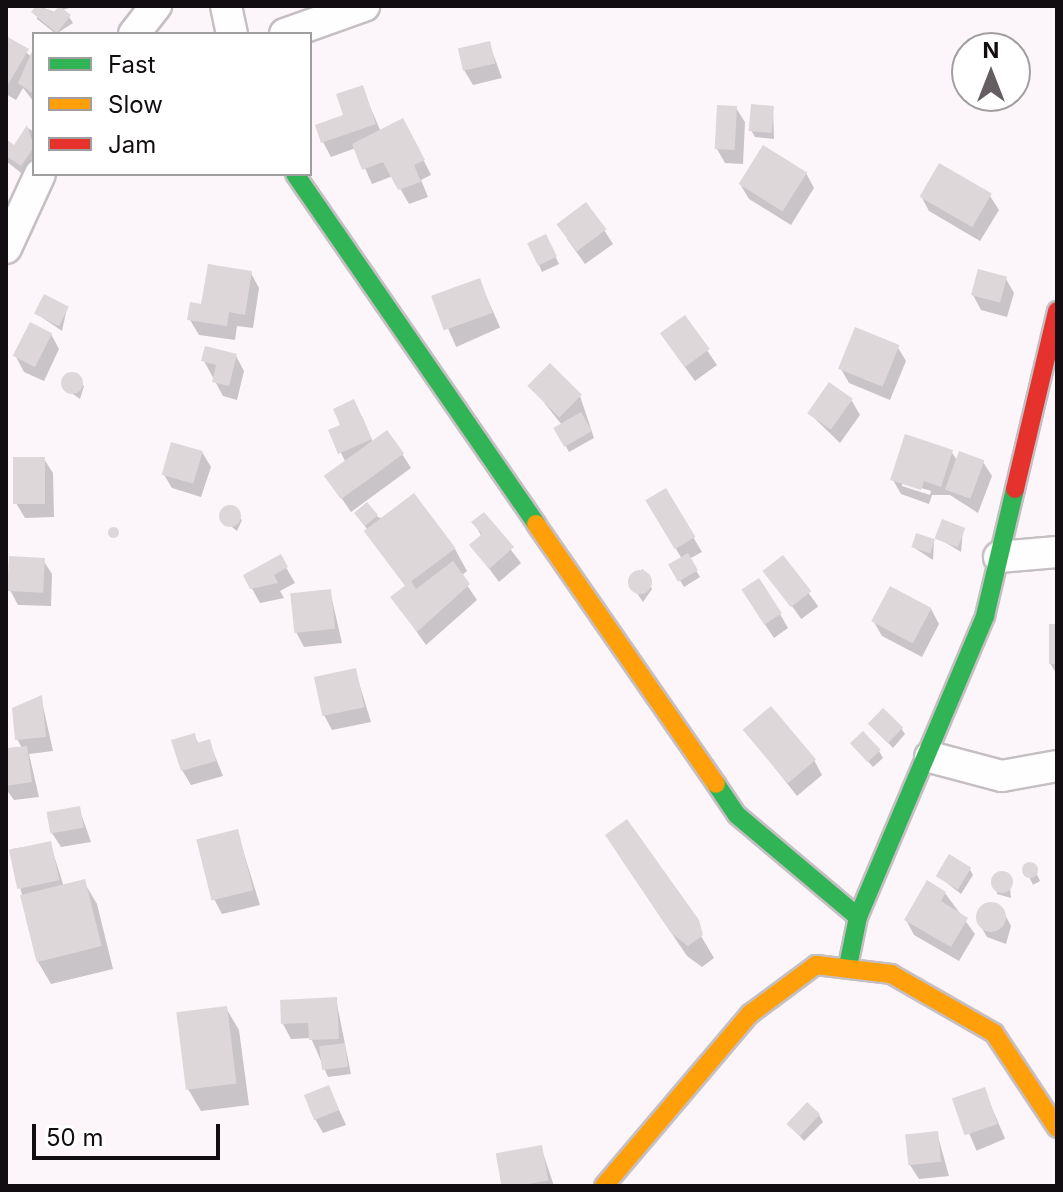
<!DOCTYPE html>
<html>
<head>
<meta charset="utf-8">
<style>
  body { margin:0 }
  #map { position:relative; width:1063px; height:1192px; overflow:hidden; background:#fcf5f9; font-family:Inter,sans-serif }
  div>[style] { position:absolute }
  .shadow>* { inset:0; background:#0003; transform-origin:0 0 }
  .building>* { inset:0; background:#ddd7da; transform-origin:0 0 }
  .round { border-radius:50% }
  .roads { filter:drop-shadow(2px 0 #c5bfc3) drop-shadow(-2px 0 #c5bfc3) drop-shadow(0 2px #c5bfc3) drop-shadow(0 -2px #c5bfc3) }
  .street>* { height:30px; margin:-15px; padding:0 15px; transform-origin:15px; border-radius:15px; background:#fffefe }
  .fast>* { height:18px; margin:-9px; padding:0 9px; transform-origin:9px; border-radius:9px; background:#30b455 }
  .slow>* { height:18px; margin:-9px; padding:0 9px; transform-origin:9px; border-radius:9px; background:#ff9f0a }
  .jam>* { height:18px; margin:-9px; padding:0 9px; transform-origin:9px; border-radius:9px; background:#e5322d }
  span { translate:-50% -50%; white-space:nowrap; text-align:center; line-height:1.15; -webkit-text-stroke:6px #fff; paint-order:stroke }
  .frame { position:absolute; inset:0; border:8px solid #120d10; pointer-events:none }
  .legend { position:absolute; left:32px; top:32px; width:280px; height:144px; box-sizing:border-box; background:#fff; border:2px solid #a09e9f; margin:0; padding:10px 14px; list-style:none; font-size:24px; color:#120d10 }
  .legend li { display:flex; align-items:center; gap:16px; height:40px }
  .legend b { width:40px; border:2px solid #a09e9f }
  .north { position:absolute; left:951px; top:32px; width:80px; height:80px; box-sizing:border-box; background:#fff; border:2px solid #a09e9f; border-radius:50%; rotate:0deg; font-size:22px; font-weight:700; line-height:32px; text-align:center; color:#120d10 }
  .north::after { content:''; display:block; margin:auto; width:28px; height:36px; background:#645e62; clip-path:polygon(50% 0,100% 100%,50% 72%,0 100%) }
  .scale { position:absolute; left:32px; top:1124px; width:188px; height:36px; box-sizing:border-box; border:4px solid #120d10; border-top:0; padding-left:10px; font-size:24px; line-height:28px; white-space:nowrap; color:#120d10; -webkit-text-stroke:6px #fff; paint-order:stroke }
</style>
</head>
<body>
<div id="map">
  <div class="shadow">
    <div style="clip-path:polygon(38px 6px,69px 17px,73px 23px,56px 34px,37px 19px)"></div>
    <div style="clip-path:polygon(57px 6px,76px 6px,62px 10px)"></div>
    <div style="clip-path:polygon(6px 38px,32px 57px,34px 52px,34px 102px,23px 88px,16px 100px,6px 94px)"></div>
    <div style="clip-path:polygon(489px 43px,502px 78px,473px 85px,464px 70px)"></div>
    <div style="clip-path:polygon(362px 88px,381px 132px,411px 135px,431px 175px,421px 180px,428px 197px,409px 204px,393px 176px,372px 184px,356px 148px,331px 157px,323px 142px)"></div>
    <div style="clip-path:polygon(736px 108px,745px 122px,743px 164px,725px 163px,717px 149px)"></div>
    <div style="clip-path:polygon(773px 108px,774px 139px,755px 137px,751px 130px)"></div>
    <div style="clip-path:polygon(28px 128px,34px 132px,30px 180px,6px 161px,6px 143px,14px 148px)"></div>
    <div style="clip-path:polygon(806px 173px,814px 188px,791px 225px,749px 199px,740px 184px)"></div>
    <div style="clip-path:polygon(921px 196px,990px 196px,999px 210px,980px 241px,929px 211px)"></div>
    <div style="clip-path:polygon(604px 230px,613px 244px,585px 264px,567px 239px)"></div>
    <div style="clip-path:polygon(549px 243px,559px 264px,542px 272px,539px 265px)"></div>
    <div style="clip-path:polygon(251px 273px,259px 288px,253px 328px,237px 326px,235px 340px,199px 335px,190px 320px)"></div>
    <div style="clip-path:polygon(1006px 279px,1014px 293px,1007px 317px,981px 310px,973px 295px)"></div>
    <div style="left:479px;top:280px;width:52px;height:48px;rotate:66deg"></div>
    <div style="clip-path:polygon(67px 308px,62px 331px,37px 314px)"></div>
    <div style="clip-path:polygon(685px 318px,717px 365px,695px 381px,671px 348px)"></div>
    <div style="clip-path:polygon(51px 334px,59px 349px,44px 381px,24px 372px,16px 357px)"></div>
    <div style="clip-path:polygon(897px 346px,906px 361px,890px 400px,849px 383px,841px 369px)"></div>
    <div style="clip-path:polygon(236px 356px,244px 371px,237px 400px,223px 396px,204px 361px)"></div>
    <div style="clip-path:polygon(70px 375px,84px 386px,80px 399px,63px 387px)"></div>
    <div style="clip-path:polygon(530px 385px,580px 396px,594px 438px,569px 452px,556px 428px,562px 425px)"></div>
    <div style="clip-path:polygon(852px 401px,860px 415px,840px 443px,809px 413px)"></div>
    <div style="clip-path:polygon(362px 416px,373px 443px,402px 454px,411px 468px,351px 512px,327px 477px,346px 463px,330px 431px)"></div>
    <div style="clip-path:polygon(evenodd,951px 451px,958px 462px,983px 462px,992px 476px,978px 513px,950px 495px,932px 495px,929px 504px,901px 494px,893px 480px,951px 451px,902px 482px,931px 491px,930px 495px,902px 486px,902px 482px)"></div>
    <div style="clip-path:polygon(202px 452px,211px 467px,201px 497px,172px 488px,163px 473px)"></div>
    <div style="clip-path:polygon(44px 459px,53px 473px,54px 517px,25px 518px,16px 503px)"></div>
    <div style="clip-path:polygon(665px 490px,702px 552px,689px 559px,700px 577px,684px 587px,671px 565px,682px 559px,647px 500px)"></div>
    <div style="clip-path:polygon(226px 509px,242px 520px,237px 531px,222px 519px)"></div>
    <div style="clip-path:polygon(484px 515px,521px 563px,499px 582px,472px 545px,482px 537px,474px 523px)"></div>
    <div style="clip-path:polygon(376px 516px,455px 549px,467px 571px,461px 576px,477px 600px,426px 645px,392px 597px,410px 584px,360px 520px)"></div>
    <div style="clip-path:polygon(963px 529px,961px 552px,938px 538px)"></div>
    <div style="clip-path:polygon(934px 541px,933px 560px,913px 547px)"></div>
    <div style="clip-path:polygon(280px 557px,295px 583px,280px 591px,284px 598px,260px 603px,245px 576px)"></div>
    <div style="left:783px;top:558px;width:60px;height:21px;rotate:54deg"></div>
    <div style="clip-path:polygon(43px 560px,52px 574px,51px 606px,18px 605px,10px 590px)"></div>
    <div style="clip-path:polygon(643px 569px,652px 589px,643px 602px,628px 580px)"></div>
    <div style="clip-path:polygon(330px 591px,342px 643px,304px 647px,296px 632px)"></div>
    <div style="clip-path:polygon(752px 605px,780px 614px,788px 628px,774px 638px)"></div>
    <div style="clip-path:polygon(931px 609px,939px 624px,922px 657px,882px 636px,874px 622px)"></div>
    <div style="clip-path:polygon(1057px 626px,1057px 675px,1050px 663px)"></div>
    <div style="clip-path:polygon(355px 670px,371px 722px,332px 730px,324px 715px)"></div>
    <div style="clip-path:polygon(41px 697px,53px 751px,29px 754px,39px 797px,14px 800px,6px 789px,6px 750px,22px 748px,17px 739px)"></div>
    <div style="clip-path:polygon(870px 724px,901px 728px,905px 734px,893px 748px)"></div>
    <div style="clip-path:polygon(194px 736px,199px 744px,209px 741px,223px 776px,191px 785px,182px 770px)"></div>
    <div style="clip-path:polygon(750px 736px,814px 760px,822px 775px,797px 796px)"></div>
    <div style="clip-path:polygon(853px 744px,879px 751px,883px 758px,873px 767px)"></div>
    <div style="clip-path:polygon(79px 808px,91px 842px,61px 847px,52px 833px)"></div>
    <div style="clip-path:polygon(237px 831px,260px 905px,222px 914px,214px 899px)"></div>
    <div style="clip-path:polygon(50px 843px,64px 887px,84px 882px,97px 904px,113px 969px,51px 984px,38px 962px,11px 849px)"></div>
    <div style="clip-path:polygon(620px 857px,701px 936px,714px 958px,702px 967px,687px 956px)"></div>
    <div style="left:1032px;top:865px;width:18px;height:8px;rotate:63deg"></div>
    <div style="clip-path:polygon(969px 868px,973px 875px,961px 894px,938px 876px)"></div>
    <div style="clip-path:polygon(995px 876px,1009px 877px,1011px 898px,997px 894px)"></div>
    <div style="clip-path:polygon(945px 893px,975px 934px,959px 961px,914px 935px,906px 920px)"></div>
    <div style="clip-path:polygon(983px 907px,1003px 911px,1011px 926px,1006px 944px,987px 937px,979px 923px)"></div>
    <div style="clip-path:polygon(336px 999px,351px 1074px,328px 1077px,311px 1038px,291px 1039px,283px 1024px)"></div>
    <div style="clip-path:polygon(226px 1008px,239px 1030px,249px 1105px,201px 1111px,188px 1089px)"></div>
    <div style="clip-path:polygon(329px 1088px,346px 1125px,323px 1133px,315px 1119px)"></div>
    <div style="left:984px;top:1089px;width:54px;height:31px;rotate:67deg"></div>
    <div style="clip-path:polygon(819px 1115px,823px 1122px,804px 1141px,789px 1124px)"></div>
    <div style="clip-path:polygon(937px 1133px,949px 1176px,919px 1179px,910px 1165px)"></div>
    <div style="clip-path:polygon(541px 1147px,554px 1186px,504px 1186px,498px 1155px)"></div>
  </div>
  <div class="building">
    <div style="clip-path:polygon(36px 6px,54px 12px,59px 6px,71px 15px,57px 33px,31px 12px)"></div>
    <div style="clip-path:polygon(6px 36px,29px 49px,6px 88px)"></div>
    <div style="left:490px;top:41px;width:23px;height:33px;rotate:77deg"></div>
    <div style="clip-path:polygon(34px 47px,34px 94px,18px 83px)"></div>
    <div style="clip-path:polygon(363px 85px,376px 124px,321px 143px,315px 125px,343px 115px,336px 94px)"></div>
    <div style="left:751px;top:104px;width:23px;height:27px;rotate:5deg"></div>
    <div style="left:717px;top:105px;width:20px;height:44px;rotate:3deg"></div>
    <div style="clip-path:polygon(403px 118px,425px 160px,414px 165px,421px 182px,398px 190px,383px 162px,362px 170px,352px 144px)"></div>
    <div style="clip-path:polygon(27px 125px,34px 147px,21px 166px,6px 156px,6px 139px,14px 145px)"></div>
    <div style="left:763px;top:145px;width:52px;height:46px;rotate:32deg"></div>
    <div style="left:939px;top:163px;width:61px;height:39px;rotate:30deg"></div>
    <div style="left:586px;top:202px;width:34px;height:37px;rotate:53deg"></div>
    <div style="left:546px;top:234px;width:25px;height:21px;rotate:64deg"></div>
    <div style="clip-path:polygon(208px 264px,252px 271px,245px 315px,229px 312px,227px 326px,187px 320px,190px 302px,201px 304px)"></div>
    <div style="left:978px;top:269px;width:30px;height:27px;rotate:15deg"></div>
    <div style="left:480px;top:278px;width:37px;height:52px;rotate:70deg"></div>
    <div style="left:44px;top:294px;width:28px;height:22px;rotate:27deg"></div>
    <div style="left:685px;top:315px;width:42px;height:31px;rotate:54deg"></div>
    <div style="left:30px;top:322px;width:25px;height:38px;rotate:27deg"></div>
    <div style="left:855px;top:327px;width:48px;height:45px;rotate:22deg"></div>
    <div style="clip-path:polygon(205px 346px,237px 354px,229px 386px,212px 382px,216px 365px,201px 361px)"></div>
    <div style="left:550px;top:363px;width:45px;height:32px;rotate:45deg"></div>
    <div class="round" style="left:61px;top:372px;width:22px;height:22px"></div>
    <div style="left:829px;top:382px;width:29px;height:38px;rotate:35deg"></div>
    <div style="clip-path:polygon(354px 399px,372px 439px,338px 454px,328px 430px,340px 425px,333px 409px)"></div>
    <div style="left:581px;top:412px;width:22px;height:32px;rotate:60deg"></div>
    <div style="left:387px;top:430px;width:29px;height:78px;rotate:54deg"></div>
    <div style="clip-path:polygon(905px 434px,953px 450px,941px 487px,924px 481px,921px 490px,890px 480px)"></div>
    <div style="left:171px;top:442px;width:33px;height:34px;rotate:16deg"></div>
    <div style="left:959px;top:451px;width:27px;height:41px;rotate:20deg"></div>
    <div style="left:13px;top:457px;width:32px;height:47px"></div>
    <div style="left:666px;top:488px;width:57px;height:24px;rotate:59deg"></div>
    <div style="left:414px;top:493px;width:69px;height:63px;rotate:53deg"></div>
    <div style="left:367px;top:502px;width:17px;height:17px;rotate:50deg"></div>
    <div class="round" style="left:219px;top:505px;width:22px;height:22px"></div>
    <div style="clip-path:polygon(484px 512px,514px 547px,489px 569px,469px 545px,482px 534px,471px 522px)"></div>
    <div style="left:942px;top:519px;width:25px;height:21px;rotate:21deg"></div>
    <div class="round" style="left:107.5px;top:526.5px;width:11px;height:11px"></div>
    <div style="left:916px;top:533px;width:20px;height:15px;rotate:18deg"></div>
    <div style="left:688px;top:553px;width:20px;height:23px;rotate:60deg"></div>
    <div style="clip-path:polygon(281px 554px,288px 567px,274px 575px,278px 583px,250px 589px,243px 575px)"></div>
    <div style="left:783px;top:555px;width:46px;height:26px;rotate:52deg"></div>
    <div style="left:9px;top:556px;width:36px;height:35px;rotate:3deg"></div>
    <div style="clip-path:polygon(453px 561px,470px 584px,417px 632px,390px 597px,411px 581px,416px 589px)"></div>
    <div class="round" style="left:628px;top:570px;width:24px;height:24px"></div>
    <div style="left:759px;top:578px;width:42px;height:21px;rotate:57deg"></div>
    <div style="left:890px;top:586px;width:47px;height:40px;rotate:28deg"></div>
    <div style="left:331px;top:589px;width:40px;height:41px;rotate:84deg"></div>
    <div style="left:1049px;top:624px;width:8px;height:40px"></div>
    <div style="left:356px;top:668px;width:40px;height:43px;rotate:78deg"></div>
    <div style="clip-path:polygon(42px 695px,46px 737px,15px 740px,12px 708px)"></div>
    <div style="left:771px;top:706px;width:70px;height:37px;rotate:50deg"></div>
    <div style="left:883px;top:708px;width:28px;height:22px;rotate:44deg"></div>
    <div style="left:863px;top:731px;width:26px;height:18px;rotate:47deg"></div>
    <div style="clip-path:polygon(195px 733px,197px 743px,210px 739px,216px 761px,181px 771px,171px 740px)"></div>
    <div style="clip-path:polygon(27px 746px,32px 782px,6px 786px,6px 748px)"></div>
    <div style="left:80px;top:806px;width:22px;height:34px;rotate:80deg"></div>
    <div style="clip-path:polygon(627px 819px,699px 920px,703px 935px,688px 946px,671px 933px,605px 835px)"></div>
    <div style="left:238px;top:829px;width:63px;height:43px;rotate:76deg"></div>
    <div style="left:51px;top:841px;width:40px;height:43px;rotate:78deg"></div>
    <div style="left:949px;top:854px;width:26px;height:26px;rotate:31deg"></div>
    <div class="round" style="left:1022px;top:862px;width:16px;height:16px"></div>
    <div class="round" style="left:991px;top:871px;width:22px;height:22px"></div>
    <div style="left:85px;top:879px;width:69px;height:67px;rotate:76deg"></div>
    <div style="clip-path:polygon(927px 880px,946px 892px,941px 901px,968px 918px,951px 947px,904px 920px)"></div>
    <div class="round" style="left:976px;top:902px;width:30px;height:30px"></div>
    <div style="clip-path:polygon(337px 997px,339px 1039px,309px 1040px,308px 1023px,281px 1024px,280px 1000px)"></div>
    <div style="left:227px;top:1006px;width:78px;height:51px;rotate:83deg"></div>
    <div style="left:345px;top:1043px;width:24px;height:26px;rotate:83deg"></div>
    <div style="left:329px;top:1085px;width:27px;height:27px;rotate:68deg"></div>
    <div style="left:985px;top:1087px;width:39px;height:35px;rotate:71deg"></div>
    <div style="left:807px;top:1102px;width:18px;height:30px;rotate:43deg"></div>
    <div style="left:938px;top:1131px;width:31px;height:33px;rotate:84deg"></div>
    <div style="left:542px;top:1145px;width:36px;height:47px;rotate:80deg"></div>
  </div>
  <div class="roads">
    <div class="street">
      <div style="left:226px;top:6px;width:29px;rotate:78deg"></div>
      <div style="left:134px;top:34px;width:36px;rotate:-52deg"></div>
      <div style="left:285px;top:34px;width:84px;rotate:-19.5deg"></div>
      <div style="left:6px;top:248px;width:81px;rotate:-65.3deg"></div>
      <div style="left:999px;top:557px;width:58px;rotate:-4.9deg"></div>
      <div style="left:930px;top:757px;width:74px;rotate:14.8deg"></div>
      <div style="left:1002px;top:776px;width:56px;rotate:-10.3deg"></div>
    </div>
    <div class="fast">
      <div style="left:295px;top:174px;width:425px;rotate:55.4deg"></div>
      <div style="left:716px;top:784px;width:37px;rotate:56deg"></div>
      <div style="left:737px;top:815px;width:158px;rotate:40.1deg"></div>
      <div style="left:848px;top:966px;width:50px;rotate:-78.5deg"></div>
      <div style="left:858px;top:917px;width:327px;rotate:-67.1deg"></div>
      <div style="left:985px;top:616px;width:130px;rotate:-76.7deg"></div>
    </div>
    <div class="slow">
      <div style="left:536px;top:524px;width:316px;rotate:55.3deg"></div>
      <div style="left:604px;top:1186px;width:226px;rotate:-49.7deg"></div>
      <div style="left:750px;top:1014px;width:82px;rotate:-36.6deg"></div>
      <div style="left:816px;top:965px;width:76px;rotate:6.8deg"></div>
      <div style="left:891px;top:974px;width:119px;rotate:29.8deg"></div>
      <div style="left:994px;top:1033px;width:114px;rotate:56.4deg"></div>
    </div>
    <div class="jam">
      <div style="left:1015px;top:489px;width:183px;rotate:-76.7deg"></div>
    </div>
  </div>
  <div class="frame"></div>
  <ul class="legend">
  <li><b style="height:10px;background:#30b455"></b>Fast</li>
  <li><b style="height:10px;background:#ff9f0a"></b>Slow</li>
  <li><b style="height:10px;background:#e5322d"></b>Jam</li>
  </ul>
  <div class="north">N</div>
  <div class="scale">50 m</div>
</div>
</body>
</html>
